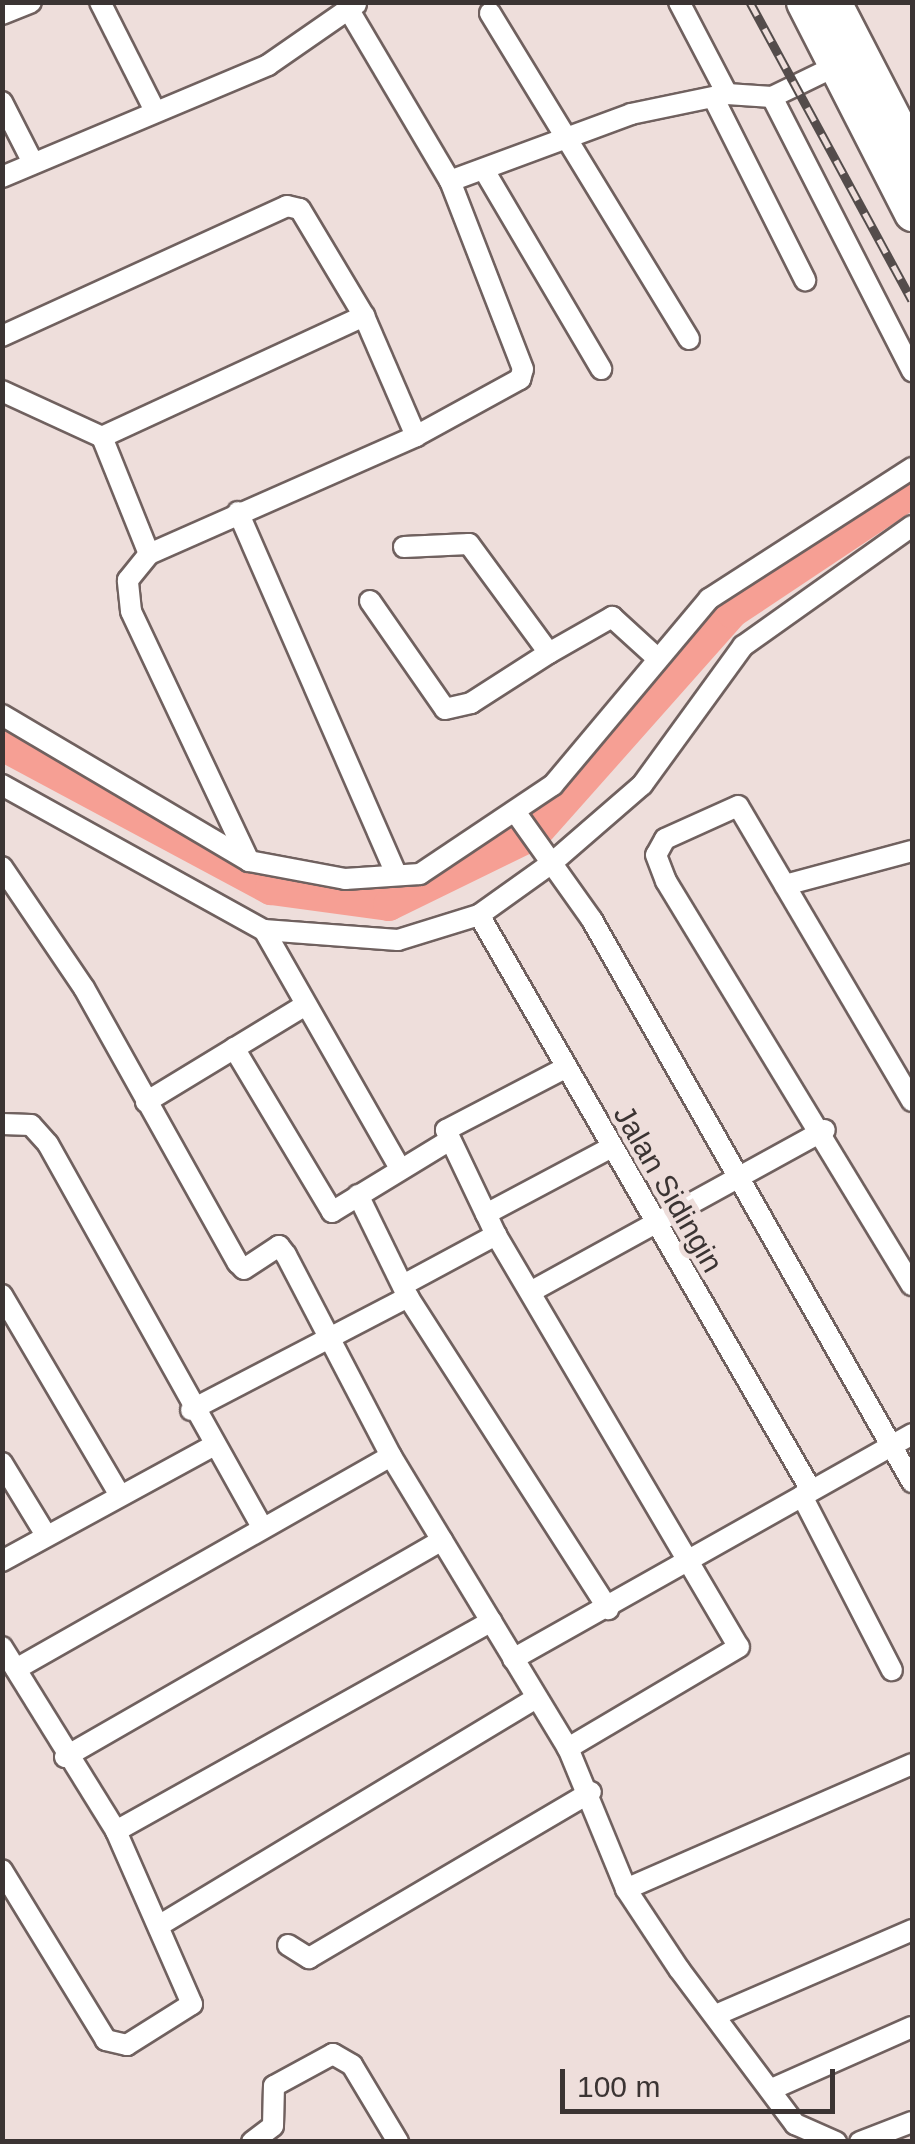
<!DOCTYPE html>
<html>
<head>
<meta charset="utf-8">
<style>
  body { margin:0 }
  #map { position:relative; width:915px; height:2144px; overflow:hidden; background:#eededb; font-family:Arial,sans-serif }
  div>[style] { position:absolute }
  .river>* { height:32px; margin:-16px; padding:0 16px; transform-origin:16px; border-radius:16px; background:#f69f94 }
  .roads { filter:drop-shadow(2px 0 #70615f) drop-shadow(-2px 0 #70615f) drop-shadow(0 2px #70615f) drop-shadow(0 -2px #70615f) }
  .street>* { height:20px; margin:-10px; padding:0 10px; transform-origin:10px; border-radius:10px; background:#fff }
  .highway>* { height:35px; margin:-17.5px; padding:0 17.5px; transform-origin:17.5px; border-radius:17.5px; background:#fff }
  .rail>* { height:9px; margin-top:-4.5px; transform-origin:0; background:repeating-linear-gradient(90deg,#eededb 0 15px,#544c4b 0 30px); box-sizing:border-box; border-block:2px solid #544c4b }
  span { translate:-50% -50%; white-space:nowrap; text-align:center; line-height:1.15; -webkit-text-stroke:10px #eededb; paint-order:stroke }
  .street-label { font-size:30px; color:#3b3433 }
  .frame { position:absolute; inset:0; border:5px solid #3b3433; pointer-events:none }
  .scale { position:absolute; left:560px; top:2069px; width:275px; height:45px; box-sizing:border-box; border:5px solid #3b3433; border-top:0; padding-left:12px; font-size:30px; line-height:35px; white-space:nowrap; color:#3b3433; -webkit-text-stroke:8px #eededb; paint-order:stroke }
</style>
</head>
<body>
<div id="map">
  <div class="river">
    <div style="left:2px;top:745px;width:305px;rotate:28.2deg"></div>
    <div style="left:271px;top:889px;width:119px;rotate:7.7deg"></div>
    <div style="left:389px;top:905px;width:164px;rotate:-26.1deg"></div>
    <div style="left:536px;top:833px;width:295px;rotate:-48.4deg"></div>
    <div style="left:732px;top:612px;width:216px;rotate:-33.7deg"></div>
  </div>
  <div class="roads">
    <div class="street">
      <div style="left:100px;top:2px;width:118px;rotate:63.2deg"></div>
      <div style="left:679px;top:2px;width:104px;rotate:62.4deg"></div>
      <div style="left:727px;top:94px;width:45px;rotate:3.8deg"></div>
      <div style="left:772px;top:97px;width:71px;rotate:-25.8deg"></div>
      <div style="left:490px;top:13px;width:382px;rotate:58.6deg"></div>
      <div style="left:2px;top:14px;width:31px;rotate:-22deg"></div>
      <div style="left:772px;top:97px;width:308px;rotate:62.9deg"></div>
      <div style="left:714px;top:99px;width:203px;rotate:63.3deg"></div>
      <div style="left:2px;top:102px;width:66px;rotate:63deg"></div>
      <div style="left:484px;top:170px;width:231px;rotate:59.5deg"></div>
      <div style="left:2px;top:177px;width:289px;rotate:-22.8deg"></div>
      <div style="left:268px;top:65px;width:107px;rotate:-34.7deg"></div>
      <div style="left:450px;top:181px;width:193px;rotate:-20.3deg"></div>
      <div style="left:631px;top:114px;width:98px;rotate:-11.8deg"></div>
      <div style="left:2px;top:336px;width:313px;rotate:-24.5deg"></div>
      <div style="left:287px;top:206px;width:13px;rotate:13deg"></div>
      <div style="left:300px;top:209px;width:125px;rotate:59.1deg"></div>
      <div style="left:364px;top:316px;width:131px;rotate:66.6deg"></div>
      <div style="left:2px;top:391px;width:110px;rotate:24.7deg"></div>
      <div style="left:102px;top:437px;width:126px;rotate:68.1deg"></div>
      <div style="left:102px;top:437px;width:289px;rotate:-24.8deg"></div>
      <div style="left:238px;top:512px;width:395px;rotate:66.4deg"></div>
      <div style="left:404px;top:547px;width:65px;rotate:-2.6deg"></div>
      <div style="left:469px;top:544px;width:135px;rotate:53.7deg"></div>
      <div style="left:549px;top:653px;width:73px;rotate:-29.7deg"></div>
      <div style="left:612px;top:617px;width:61px;rotate:42.3deg"></div>
      <div style="left:370px;top:601px;width:131px;rotate:55.2deg"></div>
      <div style="left:445px;top:709px;width:27px;rotate:-13deg"></div>
      <div style="left:471px;top:703px;width:93px;rotate:-32.7deg"></div>
      <div style="left:2px;top:715px;width:287px;rotate:30.6deg"></div>
      <div style="left:249px;top:861px;width:98px;rotate:10.6deg"></div>
      <div style="left:345px;top:879px;width:75px;rotate:-3.8deg"></div>
      <div style="left:420px;top:874px;width:160px;rotate:-33.8deg"></div>
      <div style="left:553px;top:785px;width:243px;rotate:-50deg"></div>
      <div style="left:709px;top:599px;width:242px;rotate:-32.8deg"></div>
      <div style="left:2px;top:785px;width:299px;rotate:29deg"></div>
      <div style="left:264px;top:930px;width:134px;rotate:4.3deg"></div>
      <div style="left:398px;top:940px;width:85px;rotate:-17.2deg"></div>
      <div style="left:479px;top:915px;width:91px;rotate:-35.6deg"></div>
      <div style="left:553px;top:862px;width:118px;rotate:-40.9deg"></div>
      <div style="left:642px;top:785px;width:172px;rotate:-54deg"></div>
      <div style="left:743px;top:646px;width:207px;rotate:-35.4deg"></div>
      <div style="left:516px;top:813px;width:131px;rotate:54.6deg"></div>
      <div style="left:592px;top:920px;width:647px;rotate:60.34deg"></div>
      <div style="left:249px;top:861px;width:276px;rotate:-115.3deg"></div>
      <div style="left:131px;top:611px;width:31px;rotate:-96deg"></div>
      <div style="left:128px;top:580px;width:33px;rotate:-51deg"></div>
      <div style="left:149px;top:554px;width:292px;rotate:-23.8deg"></div>
      <div style="left:416px;top:436px;width:119px;rotate:-28.7deg"></div>
      <div style="left:520px;top:379px;width:10px;rotate:-73deg"></div>
      <div style="left:523px;top:369px;width:202px;rotate:-111.2deg"></div>
      <div style="left:450px;top:181px;width:199px;rotate:-120.6deg"></div>
      <div style="left:2px;top:867px;width:146px;rotate:55.9deg"></div>
      <div style="left:84px;top:988px;width:315px;rotate:60.8deg"></div>
      <div style="left:238px;top:1263px;width:8px;rotate:45deg"></div>
      <div style="left:244px;top:1269px;width:42px;rotate:-33.3deg"></div>
      <div style="left:279px;top:1246px;width:11px;rotate:52deg"></div>
      <div style="left:286px;top:1255px;width:227px;rotate:62.4deg"></div>
      <div style="left:391px;top:1456px;width:341px;rotate:58.8deg"></div>
      <div style="left:568px;top:1748px;width:152px;rotate:67.6deg"></div>
      <div style="left:626px;top:1889px;width:96px;rotate:56.5deg"></div>
      <div style="left:679px;top:1969px;width:194px;rotate:53.2deg"></div>
      <div style="left:795px;top:2124px;width:45px;rotate:23.7deg"></div>
      <div style="left:785px;top:885px;width:131px;rotate:-15deg"></div>
      <div style="left:479px;top:915px;width:664px;rotate:60deg"></div>
      <div style="left:264px;top:930px;width:273px;rotate:60.3deg"></div>
      <div style="left:234px;top:1048px;width:191px;rotate:59.1deg"></div>
      <div style="left:332px;top:1212px;width:132px;rotate:-31.4deg"></div>
      <div style="left:912px;top:1101px;width:342px;rotate:-120.5deg"></div>
      <div style="left:738px;top:806px;width:80px;rotate:155.7deg"></div>
      <div style="left:665px;top:839px;width:18px;rotate:119deg"></div>
      <div style="left:656px;top:855px;width:28px;rotate:69deg"></div>
      <div style="left:666px;top:881px;width:473px;rotate:58.7deg"></div>
      <div style="left:146px;top:1102px;width:185px;rotate:-31.3deg"></div>
      <div style="left:2px;top:1124px;width:29px;rotate:2deg"></div>
      <div style="left:31px;top:1125px;width:25px;rotate:48deg"></div>
      <div style="left:48px;top:1144px;width:436px;rotate:60.8deg"></div>
      <div style="left:358px;top:1195px;width:114px;rotate:63.9deg"></div>
      <div style="left:408px;top:1297px;width:371px;rotate:57.3deg"></div>
      <div style="left:486px;top:1214px;width:93px;rotate:-115.5deg"></div>
      <div style="left:446px;top:1130px;width:134px;rotate:-27.5deg"></div>
      <div style="left:496px;top:1235px;width:478px;rotate:59.5deg"></div>
      <div style="left:739px;top:1647px;width:199px;rotate:149.4deg"></div>
      <div style="left:403px;top:1285px;width:106px;rotate:-28.3deg"></div>
      <div style="left:496px;top:1235px;width:23px;rotate:-115deg"></div>
      <div style="left:486px;top:1214px;width:140px;rotate:-28deg"></div>
      <div style="left:532px;top:1291px;width:334px;rotate:-28.8deg"></div>
      <div style="left:2px;top:1295px;width:229px;rotate:59.5deg"></div>
      <div style="left:191px;top:1410px;width:245px;rotate:-27.5deg"></div>
      <div style="left:2px;top:1463px;width:84px;rotate:58.6deg"></div>
      <div style="left:802px;top:1496px;width:196px;rotate:62.7deg"></div>
      <div style="left:2px;top:1561px;width:238px;rotate:-28.6deg"></div>
      <div style="left:2px;top:1647px;width:216px;rotate:58.2deg"></div>
      <div style="left:116px;top:1831px;width:189px;rotate:66.3deg"></div>
      <div style="left:192px;top:2004px;width:77px;rotate:147.8deg"></div>
      <div style="left:127px;top:2045px;width:22px;rotate:-167deg"></div>
      <div style="left:106px;top:2040px;width:199px;rotate:-121.5deg"></div>
      <div style="left:513px;top:1659px;width:458px;rotate:-29.4deg"></div>
      <div style="left:16px;top:1669px;width:431px;rotate:-29.6deg"></div>
      <div style="left:65px;top:1757px;width:435px;rotate:-29.9deg"></div>
      <div style="left:116px;top:1831px;width:430px;rotate:-29.2deg"></div>
      <div style="left:626px;top:1889px;width:312px;rotate:-23.6deg"></div>
      <div style="left:160px;top:1925px;width:439px;rotate:-31.1deg"></div>
      <div style="left:288px;top:1945px;width:25px;rotate:32deg"></div>
      <div style="left:309px;top:1958px;width:327px;rotate:-30.5deg"></div>
      <div style="left:716px;top:2015px;width:214px;rotate:-23.4deg"></div>
      <div style="left:772px;top:2089px;width:153px;rotate:-23.9deg"></div>
      <div style="left:252px;top:2142px;width:26px;rotate:-37deg"></div>
      <div style="left:273px;top:2126px;width:40px;rotate:-88.6deg"></div>
      <div style="left:274px;top:2086px;width:67px;rotate:-28.5deg"></div>
      <div style="left:333px;top:2054px;width:22px;rotate:30deg"></div>
      <div style="left:352px;top:2065px;width:90px;rotate:59.1deg"></div>
      <div style="left:860px;top:2142px;width:56px;rotate:-21deg"></div>
    </div>
    <div class="highway">
      <div style="left:804px;top:2px;width:237px;rotate:62.9deg"></div>
      <div style="left:833px;top:2px;width:172px;rotate:62.7deg"></div>
    </div>
  </div>
  <div class="rail">
    <div style="left:750px;top:2px;width:339px;rotate:61.5deg"></div>
  </div>
  <div class="street-label">
    <span style="left:668px;top:1189px;rotate:60deg">Jalan Sidingin</span>
  </div>
  <div class="frame"></div>
  <div class="scale">100 m</div>
</div>
</body>
</html>
